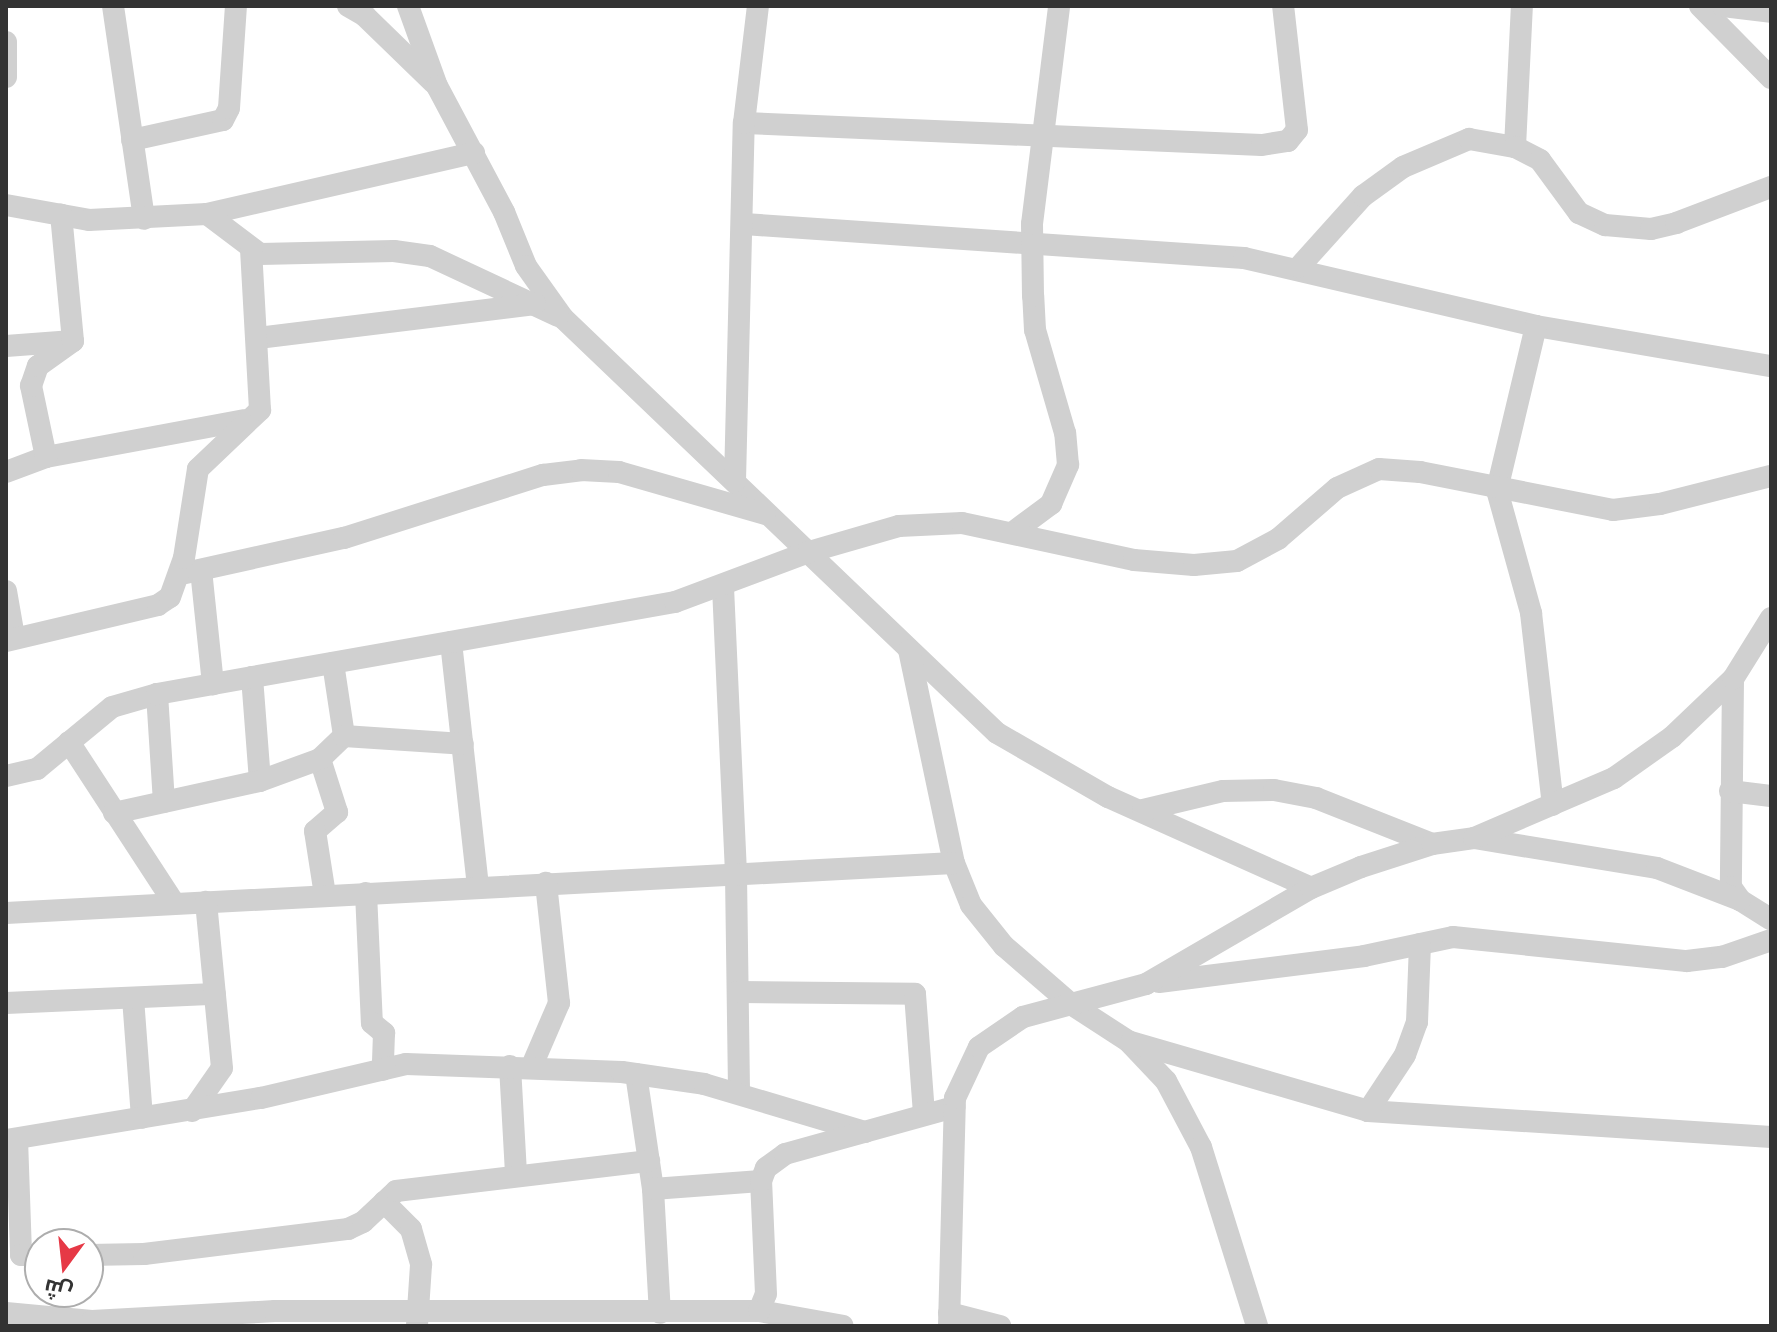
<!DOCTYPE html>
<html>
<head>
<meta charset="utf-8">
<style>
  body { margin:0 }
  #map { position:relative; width:1777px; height:1332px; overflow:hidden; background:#fff; font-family:Signika,Cairo,sans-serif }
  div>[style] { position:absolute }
  .minor>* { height:22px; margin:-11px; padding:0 11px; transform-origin:11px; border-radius:11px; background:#d0d0d0 }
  span { translate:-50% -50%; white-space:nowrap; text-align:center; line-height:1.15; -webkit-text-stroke:8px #fff; paint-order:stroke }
  .frame { position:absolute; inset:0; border:8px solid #333; pointer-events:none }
  .north { position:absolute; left:24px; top:1228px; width:80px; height:80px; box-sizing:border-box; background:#fff; border:2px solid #adadad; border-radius:50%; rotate:195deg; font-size:22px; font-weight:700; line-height:32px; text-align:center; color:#333 }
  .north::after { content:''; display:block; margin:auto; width:28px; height:36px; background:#e63946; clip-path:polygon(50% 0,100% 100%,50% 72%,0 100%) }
</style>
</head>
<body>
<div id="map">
  <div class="minor">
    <div style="left:113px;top:6px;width:215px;rotate:81.7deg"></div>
    <div style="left:348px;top:6px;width:20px;rotate:30deg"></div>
    <div style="left:365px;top:16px;width:96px;rotate:44.2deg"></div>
    <div style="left:408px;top:6px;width:85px;rotate:70.1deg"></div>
    <div style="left:437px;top:86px;width:143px;rotate:62deg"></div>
    <div style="left:504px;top:212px;width:58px;rotate:67.8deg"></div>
    <div style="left:526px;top:266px;width:64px;rotate:54.6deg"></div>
    <div style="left:563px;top:318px;width:600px;rotate:43.72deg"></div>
    <div style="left:997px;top:733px;width:128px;rotate:30deg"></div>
    <div style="left:1108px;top:797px;width:222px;rotate:24.1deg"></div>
    <div style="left:1700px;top:6px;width:101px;rotate:45.4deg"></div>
    <div style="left:1723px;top:6px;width:48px;rotate:7.1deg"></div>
    <div style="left:6px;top:42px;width:35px;rotate:90deg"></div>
    <div style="left:744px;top:123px;width:518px;rotate:2.43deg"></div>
    <div style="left:1262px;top:145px;width:26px;rotate:-9deg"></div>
    <div style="left:1288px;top:141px;width:14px;rotate:-51deg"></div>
    <div style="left:1297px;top:130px;width:125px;rotate:-96.4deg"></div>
    <div style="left:132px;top:140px;width:93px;rotate:-12.4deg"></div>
    <div style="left:223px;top:120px;width:13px;rotate:-63deg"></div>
    <div style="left:229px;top:108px;width:102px;rotate:-86.1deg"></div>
    <div style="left:1515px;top:147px;width:141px;rotate:-87.2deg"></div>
    <div style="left:6px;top:205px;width:84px;rotate:10.2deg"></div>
    <div style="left:89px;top:220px;width:118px;rotate:-2.9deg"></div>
    <div style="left:207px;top:214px;width:274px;rotate:-12.9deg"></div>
    <div style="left:207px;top:214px;width:66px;rotate:37deg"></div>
    <div style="left:260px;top:254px;width:134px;rotate:-1.3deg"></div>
    <div style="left:394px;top:251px;width:36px;rotate:8deg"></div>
    <div style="left:430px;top:256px;width:141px;rotate:25.1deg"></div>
    <div style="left:744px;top:224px;width:501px;rotate:3.89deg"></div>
    <div style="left:1244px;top:258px;width:300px;rotate:13.1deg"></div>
    <div style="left:1536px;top:326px;width:238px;rotate:9.7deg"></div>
    <div style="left:1299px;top:267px;width:96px;rotate:-48deg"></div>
    <div style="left:1363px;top:196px;width:49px;rotate:-35.9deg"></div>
    <div style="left:1403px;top:167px;width:72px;rotate:-23deg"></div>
    <div style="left:1469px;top:139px;width:47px;rotate:9.9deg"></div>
    <div style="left:1515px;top:147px;width:28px;rotate:27deg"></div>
    <div style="left:1540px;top:160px;width:66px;rotate:53.7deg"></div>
    <div style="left:1579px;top:213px;width:29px;rotate:25deg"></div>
    <div style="left:1605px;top:225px;width:46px;rotate:5deg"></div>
    <div style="left:1651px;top:229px;width:26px;rotate:-13deg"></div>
    <div style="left:1676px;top:223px;width:102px;rotate:-20.8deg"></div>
    <div style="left:1536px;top:326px;width:169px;rotate:103.4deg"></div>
    <div style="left:1497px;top:490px;width:128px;rotate:74.5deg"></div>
    <div style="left:1531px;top:613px;width:193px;rotate:83.5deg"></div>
    <div style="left:258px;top:338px;width:279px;rotate:-7deg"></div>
    <div style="left:6px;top:346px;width:67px;rotate:-4.3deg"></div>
    <div style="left:46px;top:457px;width:202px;rotate:-10.5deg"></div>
    <div style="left:6px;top:472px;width:43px;rotate:-20.6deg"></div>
    <div style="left:46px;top:457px;width:73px;rotate:-101.9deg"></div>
    <div style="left:31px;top:386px;width:21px;rotate:-71deg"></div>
    <div style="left:38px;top:366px;width:43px;rotate:-35.5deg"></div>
    <div style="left:73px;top:341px;width:127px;rotate:-95.4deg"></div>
    <div style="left:735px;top:481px;width:358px;rotate:-88.6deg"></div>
    <div style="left:744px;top:123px;width:118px;rotate:-83.2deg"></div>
    <div style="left:1012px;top:533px;width:49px;rotate:-36.6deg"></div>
    <div style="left:1051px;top:504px;width:43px;rotate:-66.4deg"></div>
    <div style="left:1068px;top:465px;width:32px;rotate:-95deg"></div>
    <div style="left:1065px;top:433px;width:107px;rotate:-106.2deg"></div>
    <div style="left:1035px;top:330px;width:34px;rotate:-93deg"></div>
    <div style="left:1033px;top:296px;width:72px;rotate:-90.8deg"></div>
    <div style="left:1032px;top:224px;width:220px;rotate:-82.9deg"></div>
    <div style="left:201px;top:570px;width:115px;rotate:84deg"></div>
    <div style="left:181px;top:574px;width:167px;rotate:-12.5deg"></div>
    <div style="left:344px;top:538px;width:209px;rotate:-17.6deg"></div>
    <div style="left:543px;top:475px;width:38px;rotate:-7deg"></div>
    <div style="left:581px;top:470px;width:38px;rotate:3deg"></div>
    <div style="left:619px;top:472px;width:152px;rotate:16deg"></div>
    <div style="left:723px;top:587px;width:288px;rotate:87.4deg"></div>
    <div style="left:736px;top:875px;width:217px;rotate:89.2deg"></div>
    <div style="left:6px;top:591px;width:47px;rotate:80.1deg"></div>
    <div style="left:6px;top:641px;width:156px;rotate:-13.3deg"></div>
    <div style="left:158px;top:605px;width:14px;rotate:-34deg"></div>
    <div style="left:170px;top:597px;width:41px;rotate:-70.3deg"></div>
    <div style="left:184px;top:558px;width:90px;rotate:-81.1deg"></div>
    <div style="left:198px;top:469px;width:86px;rotate:-43.6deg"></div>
    <div style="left:260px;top:410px;width:161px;rotate:-93.2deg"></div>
    <div style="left:451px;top:642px;width:246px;rotate:83.7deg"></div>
    <div style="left:909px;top:650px;width:218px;rotate:78.1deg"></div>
    <div style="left:954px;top:863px;width:45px;rotate:68deg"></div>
    <div style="left:971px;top:905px;width:53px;rotate:51.2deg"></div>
    <div style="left:1004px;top:946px;width:89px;rotate:40.9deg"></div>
    <div style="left:1071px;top:1004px;width:68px;rotate:33deg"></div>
    <div style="left:1128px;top:1041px;width:55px;rotate:46.5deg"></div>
    <div style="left:1166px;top:1081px;width:75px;rotate:62.1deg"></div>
    <div style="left:1201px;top:1147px;width:188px;rotate:72.6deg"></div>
    <div style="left:333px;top:663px;width:74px;rotate:81.4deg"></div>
    <div style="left:252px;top:677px;width:104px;rotate:85.6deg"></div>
    <div style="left:1733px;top:679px;width:208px;rotate:90.6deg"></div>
    <div style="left:1731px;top:887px;width:16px;rotate:55deg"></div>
    <div style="left:1740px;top:900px;width:36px;rotate:32deg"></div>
    <div style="left:157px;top:694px;width:108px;rotate:86.3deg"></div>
    <div style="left:69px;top:742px;width:192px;rotate:56.9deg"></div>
    <div style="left:320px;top:759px;width:56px;rotate:72.2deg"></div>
    <div style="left:337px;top:812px;width:29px;rotate:139deg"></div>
    <div style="left:315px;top:831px;width:65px;rotate:81.1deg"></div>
    <div style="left:6px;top:776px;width:32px;rotate:-13deg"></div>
    <div style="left:37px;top:769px;width:97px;rotate:-39.6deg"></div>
    <div style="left:112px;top:707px;width:47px;rotate:-16.1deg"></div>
    <div style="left:157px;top:694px;width:526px;rotate:-10.07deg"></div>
    <div style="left:675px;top:602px;width:143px;rotate:-20.5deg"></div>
    <div style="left:809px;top:552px;width:94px;rotate:-16.1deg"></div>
    <div style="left:899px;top:526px;width:63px;rotate:-2.7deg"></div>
    <div style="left:962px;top:523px;width:176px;rotate:12.1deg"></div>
    <div style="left:1134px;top:560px;width:60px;rotate:4.8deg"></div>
    <div style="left:1194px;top:565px;width:43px;rotate:-5.3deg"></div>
    <div style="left:1237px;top:561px;width:47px;rotate:-28.2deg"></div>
    <div style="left:1278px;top:539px;width:78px;rotate:-40.8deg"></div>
    <div style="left:1337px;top:488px;width:46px;rotate:-24.3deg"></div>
    <div style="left:1379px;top:469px;width:41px;rotate:4.2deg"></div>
    <div style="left:1420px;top:472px;width:197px;rotate:11.1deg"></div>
    <div style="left:1613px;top:510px;width:47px;rotate:-7.3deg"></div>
    <div style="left:1660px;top:504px;width:114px;rotate:-14.2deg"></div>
    <div style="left:1730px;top:791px;width:41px;rotate:7deg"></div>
    <div style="left:1143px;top:810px;width:82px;rotate:-13.4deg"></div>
    <div style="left:1223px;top:791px;width:51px;rotate:-1.1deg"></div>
    <div style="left:1274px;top:790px;width:43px;rotate:10.8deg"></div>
    <div style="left:1316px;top:798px;width:125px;rotate:21.6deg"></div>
    <div style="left:114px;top:813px;width:149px;rotate:-12.4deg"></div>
    <div style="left:260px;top:781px;width:64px;rotate:-20.1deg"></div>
    <div style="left:320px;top:759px;width:33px;rotate:-44deg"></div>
    <div style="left:344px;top:736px;width:119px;rotate:3.8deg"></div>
    <div style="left:1474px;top:838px;width:185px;rotate:9.3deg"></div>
    <div style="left:1657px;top:868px;width:89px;rotate:21.1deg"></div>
    <div style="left:366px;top:893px;width:130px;rotate:87.4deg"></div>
    <div style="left:372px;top:1023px;width:16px;rotate:40deg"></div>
    <div style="left:384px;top:1033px;width:37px;rotate:92deg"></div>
    <div style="left:6px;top:913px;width:949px;rotate:-3.02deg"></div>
    <div style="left:1159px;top:982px;width:207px;rotate:-7.2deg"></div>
    <div style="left:1364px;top:956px;width:91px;rotate:-12.1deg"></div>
    <div style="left:1453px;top:937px;width:235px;rotate:5.9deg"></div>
    <div style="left:1687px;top:961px;width:35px;rotate:-7deg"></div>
    <div style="left:1722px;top:957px;width:52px;rotate:-19.1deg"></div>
    <div style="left:738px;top:992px;width:177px;rotate:0.6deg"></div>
    <div style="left:915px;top:994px;width:121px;rotate:85.7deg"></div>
    <div style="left:133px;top:998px;width:120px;rotate:85.7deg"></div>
    <div style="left:6px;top:1003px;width:209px;rotate:-2.5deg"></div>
    <div style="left:1131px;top:1042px;width:247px;rotate:16.2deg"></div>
    <div style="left:1368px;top:1111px;width:404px;rotate:3.7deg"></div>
    <div style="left:510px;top:1066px;width:109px;rotate:86.8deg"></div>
    <div style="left:531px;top:1068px;width:71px;rotate:-66.7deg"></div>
    <div style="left:559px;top:1003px;width:121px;rotate:-96.2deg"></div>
    <div style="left:636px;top:1074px;width:116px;rotate:81.6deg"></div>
    <div style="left:653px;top:1189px;width:124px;rotate:86.8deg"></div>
    <div style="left:192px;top:1111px;width:52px;rotate:-55.1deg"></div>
    <div style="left:222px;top:1068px;width:167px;rotate:-95.5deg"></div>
    <div style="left:1368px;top:1111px;width:67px;rotate:-56.5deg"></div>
    <div style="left:1405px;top:1055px;width:35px;rotate:-70deg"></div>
    <div style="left:1417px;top:1022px;width:78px;rotate:-87.8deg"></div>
    <div style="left:17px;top:1139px;width:116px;rotate:88deg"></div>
    <div style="left:21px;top:1255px;width:19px"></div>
    <div style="left:6px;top:1140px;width:258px;rotate:-9.4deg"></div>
    <div style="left:261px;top:1098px;width:149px;rotate:-13.2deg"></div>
    <div style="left:406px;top:1064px;width:216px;rotate:2.1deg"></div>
    <div style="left:622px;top:1072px;width:83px;rotate:8.3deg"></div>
    <div style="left:704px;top:1084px;width:168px;rotate:16.6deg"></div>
    <div style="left:653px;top:1189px;width:108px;rotate:-4.2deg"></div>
    <div style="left:384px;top:1202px;width:38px;rotate:45deg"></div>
    <div style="left:411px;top:1229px;width:37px;rotate:74deg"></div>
    <div style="left:421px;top:1265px;width:61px;rotate:93.8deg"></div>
    <div style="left:88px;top:1255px;width:56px;rotate:-1deg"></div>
    <div style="left:144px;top:1254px;width:206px;rotate:-7deg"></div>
    <div style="left:348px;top:1229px;width:17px;rotate:-25deg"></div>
    <div style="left:363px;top:1222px;width:45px;rotate:-43.2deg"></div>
    <div style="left:396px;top:1191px;width:255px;rotate:-6.8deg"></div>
    <div style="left:759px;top:1311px;width:85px;rotate:10.1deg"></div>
    <div style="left:6px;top:1313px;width:86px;rotate:5.3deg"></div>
    <div style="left:92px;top:1321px;width:183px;rotate:-3.1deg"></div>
    <div style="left:275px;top:1311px;width:484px"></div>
    <div style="left:759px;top:1311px;width:18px;rotate:-68deg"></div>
    <div style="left:766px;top:1294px;width:113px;rotate:-92.5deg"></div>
    <div style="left:761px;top:1181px;width:14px;rotate:-69deg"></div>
    <div style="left:766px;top:1168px;width:24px;rotate:-36deg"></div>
    <div style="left:785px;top:1154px;width:176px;rotate:-15.5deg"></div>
    <div style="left:949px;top:1313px;width:53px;rotate:14.3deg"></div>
    <div style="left:949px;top:1326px;width:228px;rotate:-88.5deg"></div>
    <div style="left:955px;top:1098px;width:56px;rotate:-64.8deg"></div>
    <div style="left:979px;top:1047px;width:53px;rotate:-34.3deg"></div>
    <div style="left:1023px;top:1017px;width:127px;rotate:-15deg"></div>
    <div style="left:1146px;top:984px;width:191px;rotate:-30.2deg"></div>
    <div style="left:1311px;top:888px;width:54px;rotate:-22.8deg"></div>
    <div style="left:1361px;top:867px;width:75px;rotate:-17.9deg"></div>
    <div style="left:1432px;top:844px;width:42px;rotate:-8.1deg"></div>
    <div style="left:1474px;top:838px;width:152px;rotate:-23.2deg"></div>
    <div style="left:1614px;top:778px;width:71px;rotate:-35.3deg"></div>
    <div style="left:1672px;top:737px;width:84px;rotate:-43.6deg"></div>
    <div style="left:1733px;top:679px;width:72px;rotate:-58.1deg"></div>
  </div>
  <div class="frame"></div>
  <div class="north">ش</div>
</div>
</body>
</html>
